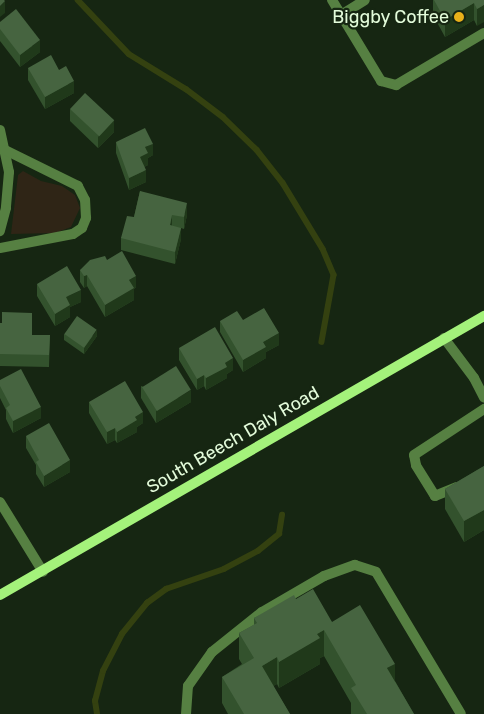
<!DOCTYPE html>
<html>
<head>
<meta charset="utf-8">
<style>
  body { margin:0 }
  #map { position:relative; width:484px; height:714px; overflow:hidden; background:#162612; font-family:Rubik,sans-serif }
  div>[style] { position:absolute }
  .green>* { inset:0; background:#2f2516 }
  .stream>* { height:5.5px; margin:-2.75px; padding:0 2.75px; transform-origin:2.75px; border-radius:2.75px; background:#344110 }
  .lane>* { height:10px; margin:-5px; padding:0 5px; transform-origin:5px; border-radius:5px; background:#568042 }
  .street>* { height:10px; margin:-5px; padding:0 5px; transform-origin:5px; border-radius:5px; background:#568042 }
  .secondary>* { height:10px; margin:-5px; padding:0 5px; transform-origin:5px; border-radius:5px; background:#a4f27b }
  .wall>* { inset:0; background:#33522d }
  .shaded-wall>* { inset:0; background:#20391a }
  .building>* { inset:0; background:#466440; transform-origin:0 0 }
  .dots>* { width:14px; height:14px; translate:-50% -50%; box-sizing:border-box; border:2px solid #162612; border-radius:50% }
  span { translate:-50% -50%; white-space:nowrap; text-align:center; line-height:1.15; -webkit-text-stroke:4.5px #162612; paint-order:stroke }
  .poi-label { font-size:18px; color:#e3fbda }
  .right { translate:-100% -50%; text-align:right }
  .street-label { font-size:18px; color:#e3fbda }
</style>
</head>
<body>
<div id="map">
  <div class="green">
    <div style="clip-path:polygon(23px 171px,41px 181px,62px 186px,75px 195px,80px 208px,71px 227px,55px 233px,11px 234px,18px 175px)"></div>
  </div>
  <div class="stream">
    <div style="left:78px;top:0;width:74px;rotate:46.6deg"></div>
    <div style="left:129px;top:54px;width:67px;rotate:31.6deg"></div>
    <div style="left:186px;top:89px;width:46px;rotate:37.1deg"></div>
    <div style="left:223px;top:117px;width:47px;rotate:44.1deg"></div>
    <div style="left:257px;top:150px;width:42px;rotate:51.8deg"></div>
    <div style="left:283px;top:183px;width:77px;rotate:58.8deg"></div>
    <div style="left:323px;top:249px;width:28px;rotate:67deg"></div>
    <div style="left:334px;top:275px;width:68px;rotate:100.2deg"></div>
    <div style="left:97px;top:714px;width:13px;rotate:-99deg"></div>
    <div style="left:95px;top:701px;width:31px;rotate:-75deg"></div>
    <div style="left:103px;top:671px;width:42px;rotate:-62.8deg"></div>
    <div style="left:122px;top:634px;width:40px;rotate:-51deg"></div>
    <div style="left:147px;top:603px;width:24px;rotate:-36deg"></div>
    <div style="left:166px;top:589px;width:61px;rotate:-19deg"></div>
    <div style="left:224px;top:569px;width:38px;rotate:-28deg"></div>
    <div style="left:258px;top:551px;width:27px;rotate:-39deg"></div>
    <div style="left:279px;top:534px;width:19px;rotate:-81deg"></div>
  </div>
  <div class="lane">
    <div style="left:332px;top:0;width:95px;rotate:58.8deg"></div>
    <div style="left:381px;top:81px;width:16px;rotate:15deg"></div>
    <div style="left:396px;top:85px;width:102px;rotate:-30.6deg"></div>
    <div style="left:341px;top:15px;width:28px;rotate:-32deg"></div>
    <div style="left:444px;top:338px;width:50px;rotate:53.1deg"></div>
    <div style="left:474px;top:378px;width:22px;rotate:63deg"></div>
    <div style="left:457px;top:487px;width:24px;rotate:158deg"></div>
    <div style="left:435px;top:496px;width:36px;rotate:-122deg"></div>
    <div style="left:416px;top:465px;width:10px;rotate:-101deg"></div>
    <div style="left:414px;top:455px;width:84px;rotate:-33.3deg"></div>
    <div style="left:186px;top:714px;width:28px;rotate:-86deg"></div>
    <div style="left:188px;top:686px;width:42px;rotate:-54.8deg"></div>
    <div style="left:212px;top:652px;width:64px;rotate:-38.7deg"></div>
    <div style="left:262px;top:612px;width:72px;rotate:-30.1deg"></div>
    <div style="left:324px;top:576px;width:33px;rotate:-20deg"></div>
    <div style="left:355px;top:565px;width:22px;rotate:18deg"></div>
    <div style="left:376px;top:572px;width:165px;rotate:59.1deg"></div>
  </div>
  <div class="street">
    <div style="left:0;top:130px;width:43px;rotate:77.9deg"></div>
    <div style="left:9px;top:172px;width:36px;rotate:95deg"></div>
    <div style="left:6px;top:208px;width:24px;rotate:105deg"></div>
    <div style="left:0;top:248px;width:74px;rotate:-10.9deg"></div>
    <div style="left:73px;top:234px;width:11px;rotate:-34deg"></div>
    <div style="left:82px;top:228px;width:11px;rotate:-68deg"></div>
    <div style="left:86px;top:218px;width:18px;rotate:-93deg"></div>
    <div style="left:85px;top:200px;width:16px;rotate:-117deg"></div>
    <div style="left:78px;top:186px;width:81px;rotate:-153.7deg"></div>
    <div style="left:0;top:502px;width:82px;rotate:58.4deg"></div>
  </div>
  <div class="secondary">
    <div style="left:0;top:595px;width:559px;rotate:-29.96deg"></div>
  </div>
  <div class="wall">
    <div style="clip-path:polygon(433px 0,484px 0,477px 26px,474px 20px,445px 37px,433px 15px)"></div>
    <div style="clip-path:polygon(0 22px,40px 52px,20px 67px,0 41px)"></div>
    <div style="clip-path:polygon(28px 68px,59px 70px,74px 93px,45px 109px,28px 80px)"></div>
    <div style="clip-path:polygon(70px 109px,114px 132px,98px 148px,70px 121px)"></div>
    <div style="clip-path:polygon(116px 142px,153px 155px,148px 158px,148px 165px,144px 167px,146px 182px,129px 190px,116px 153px)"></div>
    <div style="clip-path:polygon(140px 191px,187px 215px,184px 229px,181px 228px,181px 239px,175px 264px,121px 250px,121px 238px,134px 217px)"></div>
    <div style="clip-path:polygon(107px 260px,136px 287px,134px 289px,134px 300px,105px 317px,87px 286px,84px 288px,80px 282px,80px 270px)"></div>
    <div style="clip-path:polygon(37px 284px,81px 302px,70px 307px,70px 317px,55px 326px,37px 296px)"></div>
    <div style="clip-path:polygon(243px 320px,279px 345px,266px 352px,266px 358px,243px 372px,220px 332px,220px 321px)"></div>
    <div style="clip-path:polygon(0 323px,32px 335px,50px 335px,49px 367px,0 366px)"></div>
    <div style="clip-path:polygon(64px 334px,97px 336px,84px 354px,64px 340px)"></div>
    <div style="clip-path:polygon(179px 348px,233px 370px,227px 374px,227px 378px,206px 390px,204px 386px,197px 390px,179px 360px)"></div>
    <div style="clip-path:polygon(0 380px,41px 418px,13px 433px,6px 419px,6px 410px,0 398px)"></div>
    <div style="clip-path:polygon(141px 386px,191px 402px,156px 423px,141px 398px)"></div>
    <div style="clip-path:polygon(89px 402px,143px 423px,137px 427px,137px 432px,117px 443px,115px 440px,107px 444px,89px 413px)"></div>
    <div style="clip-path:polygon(26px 436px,70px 472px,44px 487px,36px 474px,36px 465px,26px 448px)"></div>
    <div style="clip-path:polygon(484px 466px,484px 530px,464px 542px,445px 509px,445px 489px)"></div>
    <div style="clip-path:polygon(296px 599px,332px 622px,395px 681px,414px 714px,351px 714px,351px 703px,324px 656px,320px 658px,320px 664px,279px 688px,277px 684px,273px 686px,290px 714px,228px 714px,222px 703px,222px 677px,242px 664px,239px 659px,239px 633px,254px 625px,254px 618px)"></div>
  </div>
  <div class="shaded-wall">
    <div style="clip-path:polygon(5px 1px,5px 13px,0 17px,0 6px)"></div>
    <div style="clip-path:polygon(474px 3px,474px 20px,445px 37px,445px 20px)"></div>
    <div style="clip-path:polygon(484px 5px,484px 22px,477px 26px,477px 9px)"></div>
    <div style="clip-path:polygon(40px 40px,40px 52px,20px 67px,20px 55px)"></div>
    <div style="clip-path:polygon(74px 81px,74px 93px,45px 109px,45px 97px)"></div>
    <div style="clip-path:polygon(114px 120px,114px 132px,98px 148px,98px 137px)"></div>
    <div style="clip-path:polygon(153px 144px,153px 155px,148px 158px,148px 165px,140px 169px,140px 157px,145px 147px)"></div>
    <div style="clip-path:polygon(146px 170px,146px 182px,129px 190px,129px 178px)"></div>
    <div style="clip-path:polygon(187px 203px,187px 215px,184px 229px,184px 217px)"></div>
    <div style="clip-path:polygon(172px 215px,172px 226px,170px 225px)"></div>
    <div style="clip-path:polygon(181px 228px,181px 239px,175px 264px,175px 252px)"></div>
    <div style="clip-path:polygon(87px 275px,87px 286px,84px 288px,84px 276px)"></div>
    <div style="clip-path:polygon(136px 276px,136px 287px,134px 289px,134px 300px,105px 317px,105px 305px,129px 280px)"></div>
    <div style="clip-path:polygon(81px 290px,81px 302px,70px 307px,70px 317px,55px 326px,55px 314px,66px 297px)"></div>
    <div style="clip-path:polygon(97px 330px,97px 336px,84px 354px,84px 348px)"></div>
    <div style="clip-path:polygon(279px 333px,279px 345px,266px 352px,266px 358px,243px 372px,243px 360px,263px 342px)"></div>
    <div style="clip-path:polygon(233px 358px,233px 370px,227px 374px,227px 378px,206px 390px,206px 378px,225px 363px)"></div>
    <div style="clip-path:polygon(204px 375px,204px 386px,197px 390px,197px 379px)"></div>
    <div style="clip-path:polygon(191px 390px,191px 402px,156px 423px,156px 411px)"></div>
    <div style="clip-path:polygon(41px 407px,41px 418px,13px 433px,13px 421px)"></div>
    <div style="clip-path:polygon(143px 412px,143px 423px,137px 427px,137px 432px,117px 443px,117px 432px,135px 417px)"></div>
    <div style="clip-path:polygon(115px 428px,115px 440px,107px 444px,107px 432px)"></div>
    <div style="clip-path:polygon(70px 460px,70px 472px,44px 487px,44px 476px)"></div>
    <div style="clip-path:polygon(484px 510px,484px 530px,464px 542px,464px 521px)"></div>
    <div style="clip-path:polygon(324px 630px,324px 656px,320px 658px,320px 664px,279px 688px,279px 662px,317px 634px)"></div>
    <div style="clip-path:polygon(277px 657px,277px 684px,262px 692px,262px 666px)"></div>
    <div style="clip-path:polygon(395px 664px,395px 691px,387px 668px)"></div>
  </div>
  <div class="building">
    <div style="clip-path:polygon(0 0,4px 0,5px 1px,0 6px)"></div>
    <div style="clip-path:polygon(434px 0,484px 0,484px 5px,477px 9px,474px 3px,445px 20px)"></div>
    <div style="clip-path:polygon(16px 9px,40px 40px,20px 55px,0 29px,0 22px)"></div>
    <div style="clip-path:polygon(51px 55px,59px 70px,66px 66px,74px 81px,45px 97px,28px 68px)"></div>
    <div style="left:85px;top:93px;width:40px;height:22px;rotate:43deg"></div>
    <div style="clip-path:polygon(145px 128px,153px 144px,145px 147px,148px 153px,140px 157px,146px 170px,129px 178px,116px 142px)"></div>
    <div style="clip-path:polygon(140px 191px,187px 203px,184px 217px,172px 215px,170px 225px,181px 228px,175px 252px,121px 238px,127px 216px,134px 217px)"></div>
    <div style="clip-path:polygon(122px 251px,136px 276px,129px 280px,134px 288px,105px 305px,87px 275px,84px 276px,80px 270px,90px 260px,105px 256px,107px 260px)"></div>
    <div style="clip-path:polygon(67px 266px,81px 290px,66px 297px,70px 305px,55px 314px,37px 284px)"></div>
    <div style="clip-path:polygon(264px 308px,279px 333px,263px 342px,266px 347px,243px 360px,220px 321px,237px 311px,243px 320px)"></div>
    <div style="clip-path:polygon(2px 312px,32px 313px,32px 335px,50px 335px,49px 355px,0 354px,0 323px,2px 323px)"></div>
    <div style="left:77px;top:316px;width:24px;height:22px;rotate:35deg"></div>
    <div style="clip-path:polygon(215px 327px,233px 358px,225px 363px,227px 367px,206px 378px,204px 375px,197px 379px,179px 348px)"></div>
    <div style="left:176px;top:366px;width:28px;height:40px;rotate:58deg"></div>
    <div style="clip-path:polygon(21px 369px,41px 407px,13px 421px,6px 408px,10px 405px,0 386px,0 380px)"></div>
    <div style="clip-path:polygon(125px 381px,143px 412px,135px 417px,137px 420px,117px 432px,115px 428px,107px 432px,89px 402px)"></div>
    <div style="clip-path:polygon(49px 423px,70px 460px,44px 476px,36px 462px,39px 460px,26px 436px)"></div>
    <div style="clip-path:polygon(484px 466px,484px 510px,464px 521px,445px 489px)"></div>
    <div style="clip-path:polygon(313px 589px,332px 622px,360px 605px,395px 664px,387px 668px,414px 714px,367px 714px,351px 688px,356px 685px,324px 630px,317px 634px,320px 638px,279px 662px,277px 657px,262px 666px,290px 714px,244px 714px,222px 677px,254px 658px,239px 633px,257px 623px,254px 618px,294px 595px,296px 599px)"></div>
  </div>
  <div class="dots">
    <div style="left:459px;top:17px;background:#e8b01a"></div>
  </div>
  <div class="poi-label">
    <span class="right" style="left:449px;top:17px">Biggby Coffee</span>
  </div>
  <div class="street-label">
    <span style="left:233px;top:440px;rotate:-30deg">South Beech Daly Road</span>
  </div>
</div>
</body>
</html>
